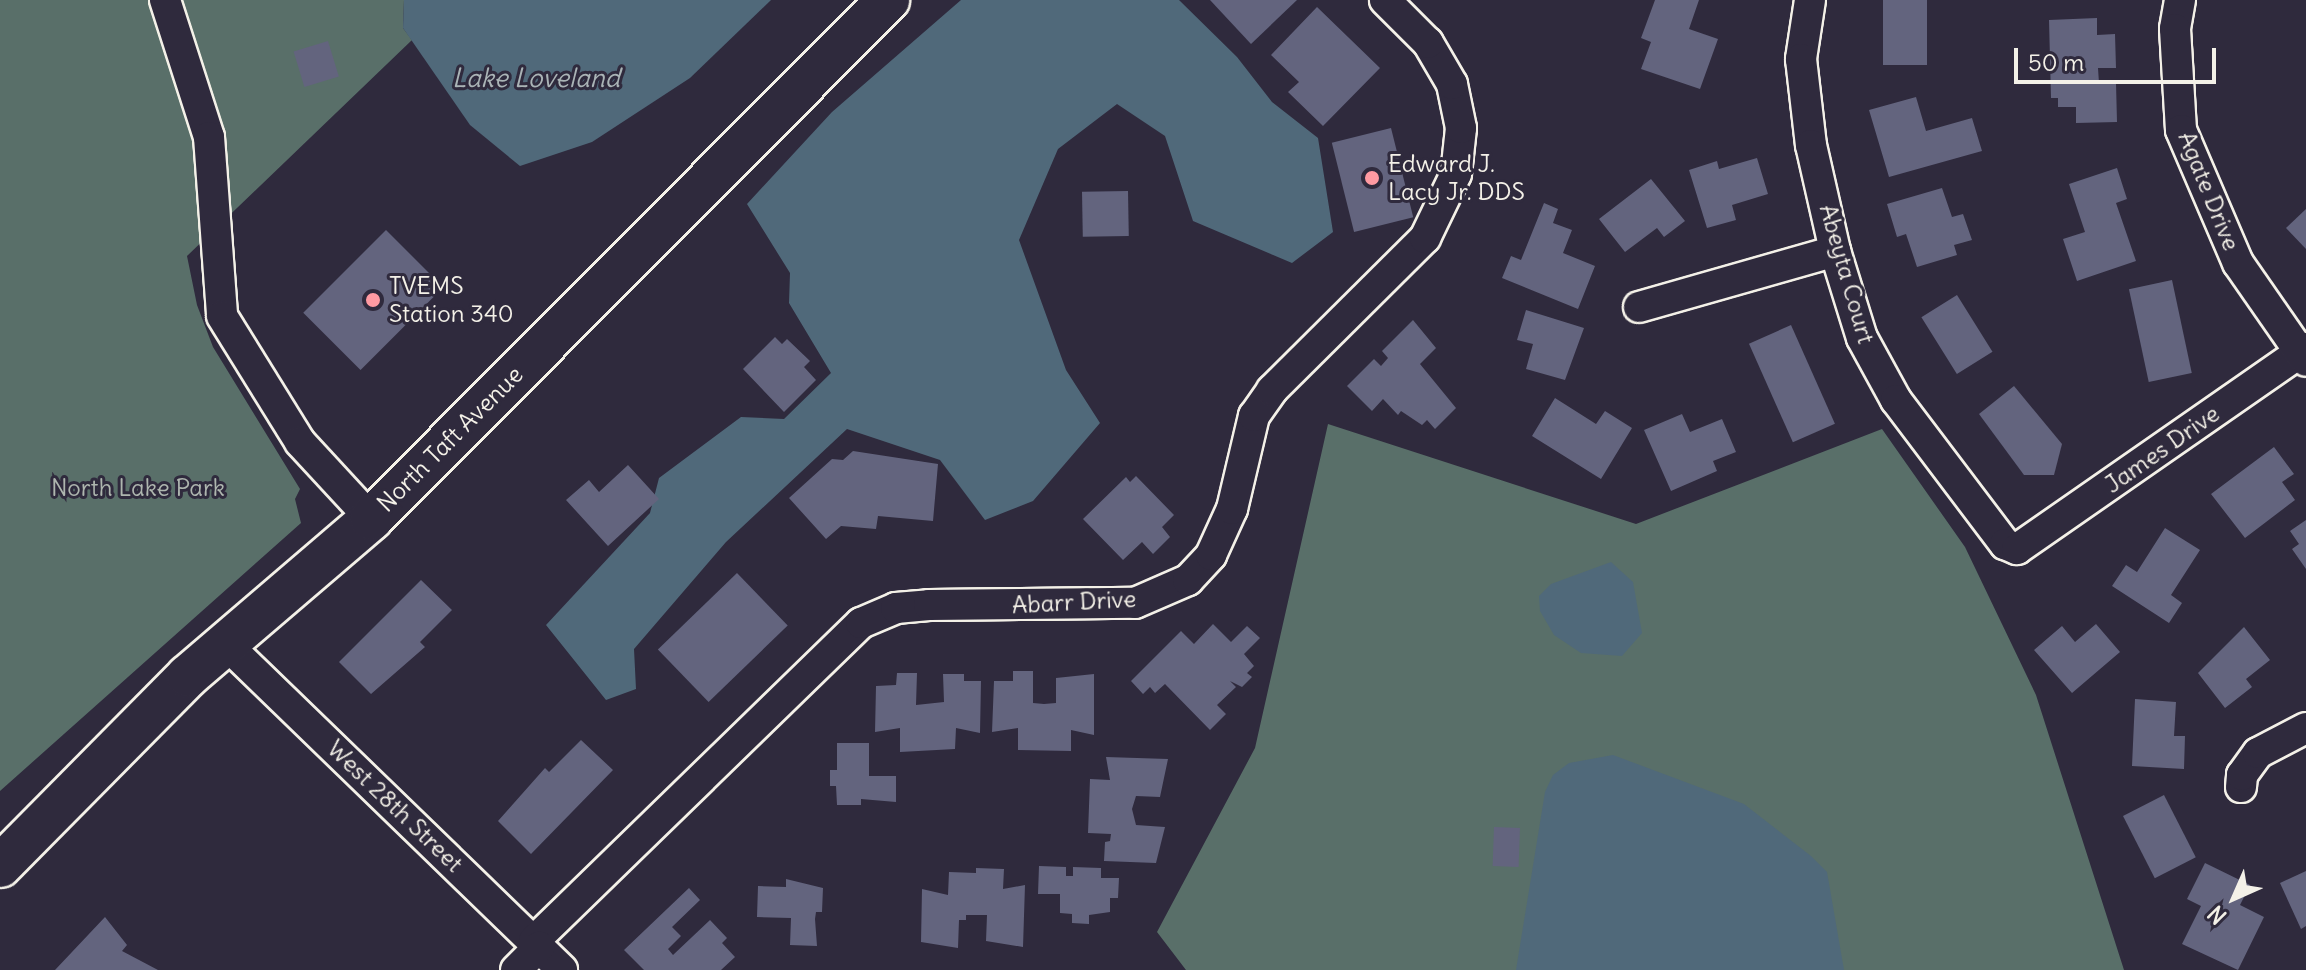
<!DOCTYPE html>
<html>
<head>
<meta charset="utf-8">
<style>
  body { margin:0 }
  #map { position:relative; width:2306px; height:970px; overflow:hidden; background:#2f2a3d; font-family:Delius,sans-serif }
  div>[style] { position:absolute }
  .green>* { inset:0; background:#596f69 }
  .water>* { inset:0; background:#50697a }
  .building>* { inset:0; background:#63647e; transform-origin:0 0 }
  .roads { filter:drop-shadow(2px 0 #f4f1e8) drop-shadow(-2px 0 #f4f1e8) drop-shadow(0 2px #f4f1e8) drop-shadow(0 -2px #f4f1e8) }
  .street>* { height:30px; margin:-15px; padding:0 15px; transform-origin:15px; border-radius:15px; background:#2f2a3d }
  .secondary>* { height:42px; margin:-21px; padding:0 21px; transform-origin:21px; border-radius:21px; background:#2f2a3d }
  .dots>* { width:22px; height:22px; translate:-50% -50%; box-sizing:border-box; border:4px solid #2f2a3d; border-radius:50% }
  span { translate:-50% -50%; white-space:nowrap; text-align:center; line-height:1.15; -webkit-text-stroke:6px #2f2a3d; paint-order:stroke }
  .poi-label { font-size:24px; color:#f4f1e8 }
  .left { translate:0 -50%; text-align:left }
  .street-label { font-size:24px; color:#f4f1e8 }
  .park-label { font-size:24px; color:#aeb6af }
  .water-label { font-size:26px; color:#aab4b6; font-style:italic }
  .north { position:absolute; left:2194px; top:858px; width:80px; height:80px; -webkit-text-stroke:6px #2f2a3d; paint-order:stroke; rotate:225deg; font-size:22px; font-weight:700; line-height:32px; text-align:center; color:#f4f1e8 }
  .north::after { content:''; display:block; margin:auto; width:28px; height:36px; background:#f4f1e8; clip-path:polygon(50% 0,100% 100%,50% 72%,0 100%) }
  .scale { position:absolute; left:2014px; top:48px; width:202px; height:36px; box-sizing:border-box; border:4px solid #f4f1e8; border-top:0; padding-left:10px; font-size:24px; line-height:28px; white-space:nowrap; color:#f4f1e8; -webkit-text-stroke:6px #2f2a3d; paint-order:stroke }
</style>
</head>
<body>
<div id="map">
  <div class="green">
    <div style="clip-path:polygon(0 0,404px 0,403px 28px,412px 40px,187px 256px,197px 305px,213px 347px,300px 489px,295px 499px,301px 523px,0 791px)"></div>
    <div style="clip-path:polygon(1328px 424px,1636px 524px,1882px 429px,1965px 547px,2036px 695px,2124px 970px,1186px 970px,1157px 932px,1255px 748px)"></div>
  </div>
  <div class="water">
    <div style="clip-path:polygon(404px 0,771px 0,690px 78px,592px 142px,520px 166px,470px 125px,403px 28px)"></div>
    <div style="clip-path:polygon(961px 0,1179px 0,1237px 57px,1272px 102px,1318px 138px,1333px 232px,1292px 263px,1193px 221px,1165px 136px,1117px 104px,1058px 149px,1019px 240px,1066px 370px,1100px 423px,1033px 501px,985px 520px,940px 460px,847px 429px,726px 542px,634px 649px,636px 689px,606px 700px,546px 625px,650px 513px,659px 478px,741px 417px,784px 419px,831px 373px,789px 303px,790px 273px,747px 204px,832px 112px)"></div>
    <div style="clip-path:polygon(1611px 562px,1633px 582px,1642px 633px,1622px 656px,1581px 653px,1554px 635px,1540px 611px,1539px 596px,1551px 584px)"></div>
    <div style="clip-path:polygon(1613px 755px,1744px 804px,1811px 856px,1827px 872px,1844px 970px,1516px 970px,1545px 792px,1553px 775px,1569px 763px)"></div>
  </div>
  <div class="building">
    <div style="clip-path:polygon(1210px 0,1297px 0,1251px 44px)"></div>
    <div style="clip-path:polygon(1655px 0,1699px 0,1689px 29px,1718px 39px,1700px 89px,1641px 69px,1651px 42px,1641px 38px)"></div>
    <div style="left:1883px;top:0;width:44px;height:65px"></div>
    <div style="clip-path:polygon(1317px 7px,1380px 68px,1323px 126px,1288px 92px,1299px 82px,1271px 55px)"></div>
    <div style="clip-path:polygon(2097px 18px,2097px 35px,2115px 34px,2116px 68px,2098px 68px,2099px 83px,2116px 83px,2117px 122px,2076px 123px,2076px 107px,2058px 107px,2058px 98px,2051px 98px,2049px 20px)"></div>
    <div style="left:328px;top:41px;width:37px;height:36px;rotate:73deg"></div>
    <div style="clip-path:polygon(1916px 97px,1926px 131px,1972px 118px,1982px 151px,1889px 177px,1869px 110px)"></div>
    <div style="left:1391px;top:128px;width:92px;height:61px;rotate:76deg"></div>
    <div style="clip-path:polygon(1757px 158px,1768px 194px,1732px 205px,1736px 220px,1707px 228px,1689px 170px,1717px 161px,1719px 169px)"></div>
    <div style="clip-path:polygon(2117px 168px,2127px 199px,2116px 203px,2136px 261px,2077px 281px,2063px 239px,2085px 232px,2069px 184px)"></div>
    <div style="clip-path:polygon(1651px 179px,1685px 221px,1664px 237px,1657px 228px,1625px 252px,1599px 219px)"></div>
    <div style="clip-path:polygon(1942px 188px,1952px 217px,1963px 214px,1972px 240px,1954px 245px,1957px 255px,1917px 267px,1906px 234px,1897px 237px,1887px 204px)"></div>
    <div style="left:1128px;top:191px;width:45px;height:46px;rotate:89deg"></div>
    <div style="clip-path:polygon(1544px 203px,1558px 209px,1553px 223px,1572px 230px,1563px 253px,1595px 266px,1578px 309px,1502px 278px,1511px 256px,1521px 260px)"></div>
    <div style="clip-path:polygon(2306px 209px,2306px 249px,2286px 228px)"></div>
    <div style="left:386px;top:230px;width:81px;height:117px;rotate:45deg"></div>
    <div style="left:2172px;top:280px;width:95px;height:44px;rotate:78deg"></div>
    <div style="left:1957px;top:295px;width:67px;height:42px;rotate:58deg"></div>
    <div style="clip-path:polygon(1526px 310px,1584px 328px,1565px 380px,1526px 369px,1533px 344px,1517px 340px)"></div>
    <div style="clip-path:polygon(1413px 320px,1436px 348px,1420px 364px,1456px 408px,1435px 429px,1427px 420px,1422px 425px,1401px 411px,1398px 415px,1383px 399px,1372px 411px,1347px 386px,1374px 359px,1381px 366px,1388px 358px,1382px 351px)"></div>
    <div style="left:1791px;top:325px;width:108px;height:46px;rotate:66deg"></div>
    <div style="clip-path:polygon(775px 337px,782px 344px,787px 339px,810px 361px,804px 367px,816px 380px,784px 412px,743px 369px)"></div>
    <div style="clip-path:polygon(2014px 386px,2062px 444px,2054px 475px,2024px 475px,1979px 414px)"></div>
    <div style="clip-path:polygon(1555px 398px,1596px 424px,1605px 411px,1632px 428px,1601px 479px,1532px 436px)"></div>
    <div style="clip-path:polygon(1682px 414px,1690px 432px,1722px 419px,1736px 452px,1713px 461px,1717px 471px,1671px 491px,1644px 430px)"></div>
    <div style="clip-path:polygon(2274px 447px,2294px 474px,2282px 482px,2295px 500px,2245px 538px,2211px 494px)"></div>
    <div style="clip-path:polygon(853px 451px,938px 464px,933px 521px,878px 516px,876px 529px,841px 526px,826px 539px,789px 498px,832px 459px,843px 460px)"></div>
    <div style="clip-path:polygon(628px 465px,659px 499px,608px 546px,566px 500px,589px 480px,599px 492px)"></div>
    <div style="clip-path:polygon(1136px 476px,1174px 515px,1162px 527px,1170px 537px,1153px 554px,1142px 542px,1123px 560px,1083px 519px,1126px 477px,1130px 482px)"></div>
    <div style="clip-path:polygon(2306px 520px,2306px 569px,2292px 549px,2299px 544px,2290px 531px)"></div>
    <div style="clip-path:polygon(2165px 528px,2200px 550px,2171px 595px,2182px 603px,2169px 623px,2112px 586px,2126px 565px,2137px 572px)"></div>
    <div style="left:737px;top:573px;width:73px;height:110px;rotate:46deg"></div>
    <div style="clip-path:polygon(421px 580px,452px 610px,420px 642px,425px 647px,371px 694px,339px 662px)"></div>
    <div style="clip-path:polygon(1213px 624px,1231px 642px,1247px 626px,1260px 638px,1244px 654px,1254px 666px,1247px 673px,1252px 677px,1242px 687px,1230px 681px,1236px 687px,1217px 705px,1226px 714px,1210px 730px,1165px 684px,1155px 693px,1150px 687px,1143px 694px,1131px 681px,1181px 631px,1194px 644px)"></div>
    <div style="clip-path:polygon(2096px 624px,2120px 652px,2072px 693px,2034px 650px,2062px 626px,2075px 642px)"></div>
    <div style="clip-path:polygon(2244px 627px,2270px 660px,2246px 679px,2252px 687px,2225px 708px,2198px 673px)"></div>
    <div style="clip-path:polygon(1013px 671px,1033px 671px,1033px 703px,1044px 704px,1056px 703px,1056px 678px,1094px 674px,1094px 735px,1071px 730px,1071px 751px,1018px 750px,1018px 728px,992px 732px,994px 681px,1013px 681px)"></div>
    <div style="clip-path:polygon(897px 673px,917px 673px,916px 705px,944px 702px,943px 674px,964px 674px,964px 681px,981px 681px,980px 733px,956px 728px,955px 749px,900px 752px,900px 728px,875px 732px,876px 686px,896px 685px)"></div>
    <div style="clip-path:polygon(2135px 699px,2176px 702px,2174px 736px,2185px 736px,2184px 769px,2132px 766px)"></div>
    <div style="clip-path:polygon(581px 740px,613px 770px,531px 854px,498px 821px,545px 768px,549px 772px)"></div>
    <div style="clip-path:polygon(837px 743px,869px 743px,869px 776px,896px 776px,896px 802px,861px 799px,861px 805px,837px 805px,836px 786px,830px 786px,830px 770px,837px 770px)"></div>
    <div style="clip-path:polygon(1106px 757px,1168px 759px,1160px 797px,1136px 796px,1132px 809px,1136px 825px,1165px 827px,1156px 863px,1104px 861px,1105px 842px,1110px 841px,1111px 834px,1088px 833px,1090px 779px,1110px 780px)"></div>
    <div style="left:2164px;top:795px;width:70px;height:46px;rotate:63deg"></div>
    <div style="left:1494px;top:827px;width:26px;height:39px;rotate:2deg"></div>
    <div style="clip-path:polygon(2205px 863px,2250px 885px,2240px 905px,2264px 917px,2238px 970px,2182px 944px,2201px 906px,2187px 899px)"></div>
    <div style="clip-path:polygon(1039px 866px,1066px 867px,1066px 876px,1073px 876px,1073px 867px,1101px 868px,1101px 878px,1119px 878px,1118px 898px,1110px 898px,1110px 912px,1089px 915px,1089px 924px,1072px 923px,1072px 914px,1060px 913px,1060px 894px,1038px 894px)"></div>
    <div style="clip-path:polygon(976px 868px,1004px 869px,1003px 889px,1025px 885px,1023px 947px,986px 941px,987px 915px,966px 915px,966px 920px,959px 920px,958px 948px,921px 942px,922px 889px,948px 895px,949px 872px,976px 873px)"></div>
    <div style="clip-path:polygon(2306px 871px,2306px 926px,2301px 929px,2280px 883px)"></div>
    <div style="clip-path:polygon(786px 879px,823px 888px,822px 912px,816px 912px,815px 919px,817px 946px,790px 945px,791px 918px,757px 917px,758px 886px,786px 887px)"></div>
    <div style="clip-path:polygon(689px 888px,700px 900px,672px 927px,681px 936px,668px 949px,673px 955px,710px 920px,727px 938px,722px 943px,735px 957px,721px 970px,644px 970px,624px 950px)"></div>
    <div style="clip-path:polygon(105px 917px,127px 945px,122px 951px,158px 970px,55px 970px)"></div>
  </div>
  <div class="roads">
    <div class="street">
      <div style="left:165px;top:0;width:144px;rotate:72.2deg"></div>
      <div style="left:209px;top:137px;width:179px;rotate:85.8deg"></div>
      <div style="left:222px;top:316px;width:148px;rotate:58.2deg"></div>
      <div style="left:300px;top:442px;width:105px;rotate:47.3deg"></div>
      <div style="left:1810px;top:0;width:60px;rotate:98.7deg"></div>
      <div style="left:1801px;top:59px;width:87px;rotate:83.4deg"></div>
      <div style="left:1811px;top:145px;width:109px;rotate:77.2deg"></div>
      <div style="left:1835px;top:251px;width:91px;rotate:72.8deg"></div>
      <div style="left:1862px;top:338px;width:71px;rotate:61.3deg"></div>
      <div style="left:1896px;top:400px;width:181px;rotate:52.9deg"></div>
      <div style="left:2005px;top:544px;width:13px;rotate:23deg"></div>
      <div style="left:2017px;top:549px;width:352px;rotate:-34.8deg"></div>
      <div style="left:2180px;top:0;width:29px;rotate:100deg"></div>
      <div style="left:2175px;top:29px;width:101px;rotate:86.6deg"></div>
      <div style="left:2181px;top:130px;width:145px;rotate:66.8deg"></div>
      <div style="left:2238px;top:263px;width:119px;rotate:55.2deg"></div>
      <div style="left:1639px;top:307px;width:204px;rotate:-15.9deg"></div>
      <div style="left:226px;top:644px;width:468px;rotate:44.1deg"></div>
      <div style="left:2241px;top:787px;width:12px;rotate:-85deg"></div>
      <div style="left:2242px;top:775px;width:27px;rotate:-54deg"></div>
      <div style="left:2258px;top:753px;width:54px;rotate:-27.5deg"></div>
      <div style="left:534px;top:941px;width:456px;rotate:-44.2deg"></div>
      <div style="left:861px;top:623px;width:38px;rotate:-23deg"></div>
      <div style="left:896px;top:608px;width:33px;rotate:-5deg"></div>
      <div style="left:929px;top:605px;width:206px;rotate:-0.6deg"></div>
      <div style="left:1135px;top:603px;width:58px;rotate:-23.5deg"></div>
      <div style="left:1188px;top:580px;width:34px;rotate:-47deg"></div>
      <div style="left:1211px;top:555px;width:51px;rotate:-65.5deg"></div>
      <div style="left:1232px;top:509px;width:96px;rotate:-76.7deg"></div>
      <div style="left:1254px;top:416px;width:32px;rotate:-55deg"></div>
      <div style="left:1272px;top:390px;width:216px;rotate:-44.8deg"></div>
      <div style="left:1425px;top:238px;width:71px;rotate:-64.2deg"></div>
      <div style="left:1456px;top:174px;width:46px;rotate:-83.8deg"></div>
      <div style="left:1461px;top:128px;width:45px;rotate:-101.6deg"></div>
      <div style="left:1452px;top:84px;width:48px;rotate:-120.3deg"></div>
      <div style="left:1428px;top:43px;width:61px;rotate:-135deg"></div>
      <div style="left:516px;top:970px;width:33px;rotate:-45deg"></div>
    </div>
    <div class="secondary">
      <div style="left:0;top:866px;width:267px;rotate:-45.3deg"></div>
      <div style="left:188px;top:676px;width:241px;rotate:-40.6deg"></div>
      <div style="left:371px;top:519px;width:733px;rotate:-45.11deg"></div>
    </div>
  </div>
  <div class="dots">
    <div style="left:1372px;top:178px;background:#ff9aa2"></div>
    <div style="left:373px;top:300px;background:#ff9aa2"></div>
  </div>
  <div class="poi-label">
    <span class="left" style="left:1388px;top:178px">Edward J.<br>Lacy Jr. DDS</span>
    <span class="left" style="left:389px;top:300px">TVEMS<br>Station 340</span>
  </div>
  <div class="street-label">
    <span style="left:2209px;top:191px;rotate:68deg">Agate Drive</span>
    <span style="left:1847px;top:274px;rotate:74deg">Abeyta Court</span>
    <span style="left:450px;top:439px;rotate:-45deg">North Taft Avenue</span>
    <span style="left:2162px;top:449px;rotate:-35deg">James Drive</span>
    <span style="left:1074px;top:602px;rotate:-3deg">Abarr Drive</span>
    <span style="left:395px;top:806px;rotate:44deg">West 28th Street</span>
  </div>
  <div class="park-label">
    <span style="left:138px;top:488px">North Lake Park</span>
  </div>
  <div class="water-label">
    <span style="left:536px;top:78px">Lake Loveland</span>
  </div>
  <div class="north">N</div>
  <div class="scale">50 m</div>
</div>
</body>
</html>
